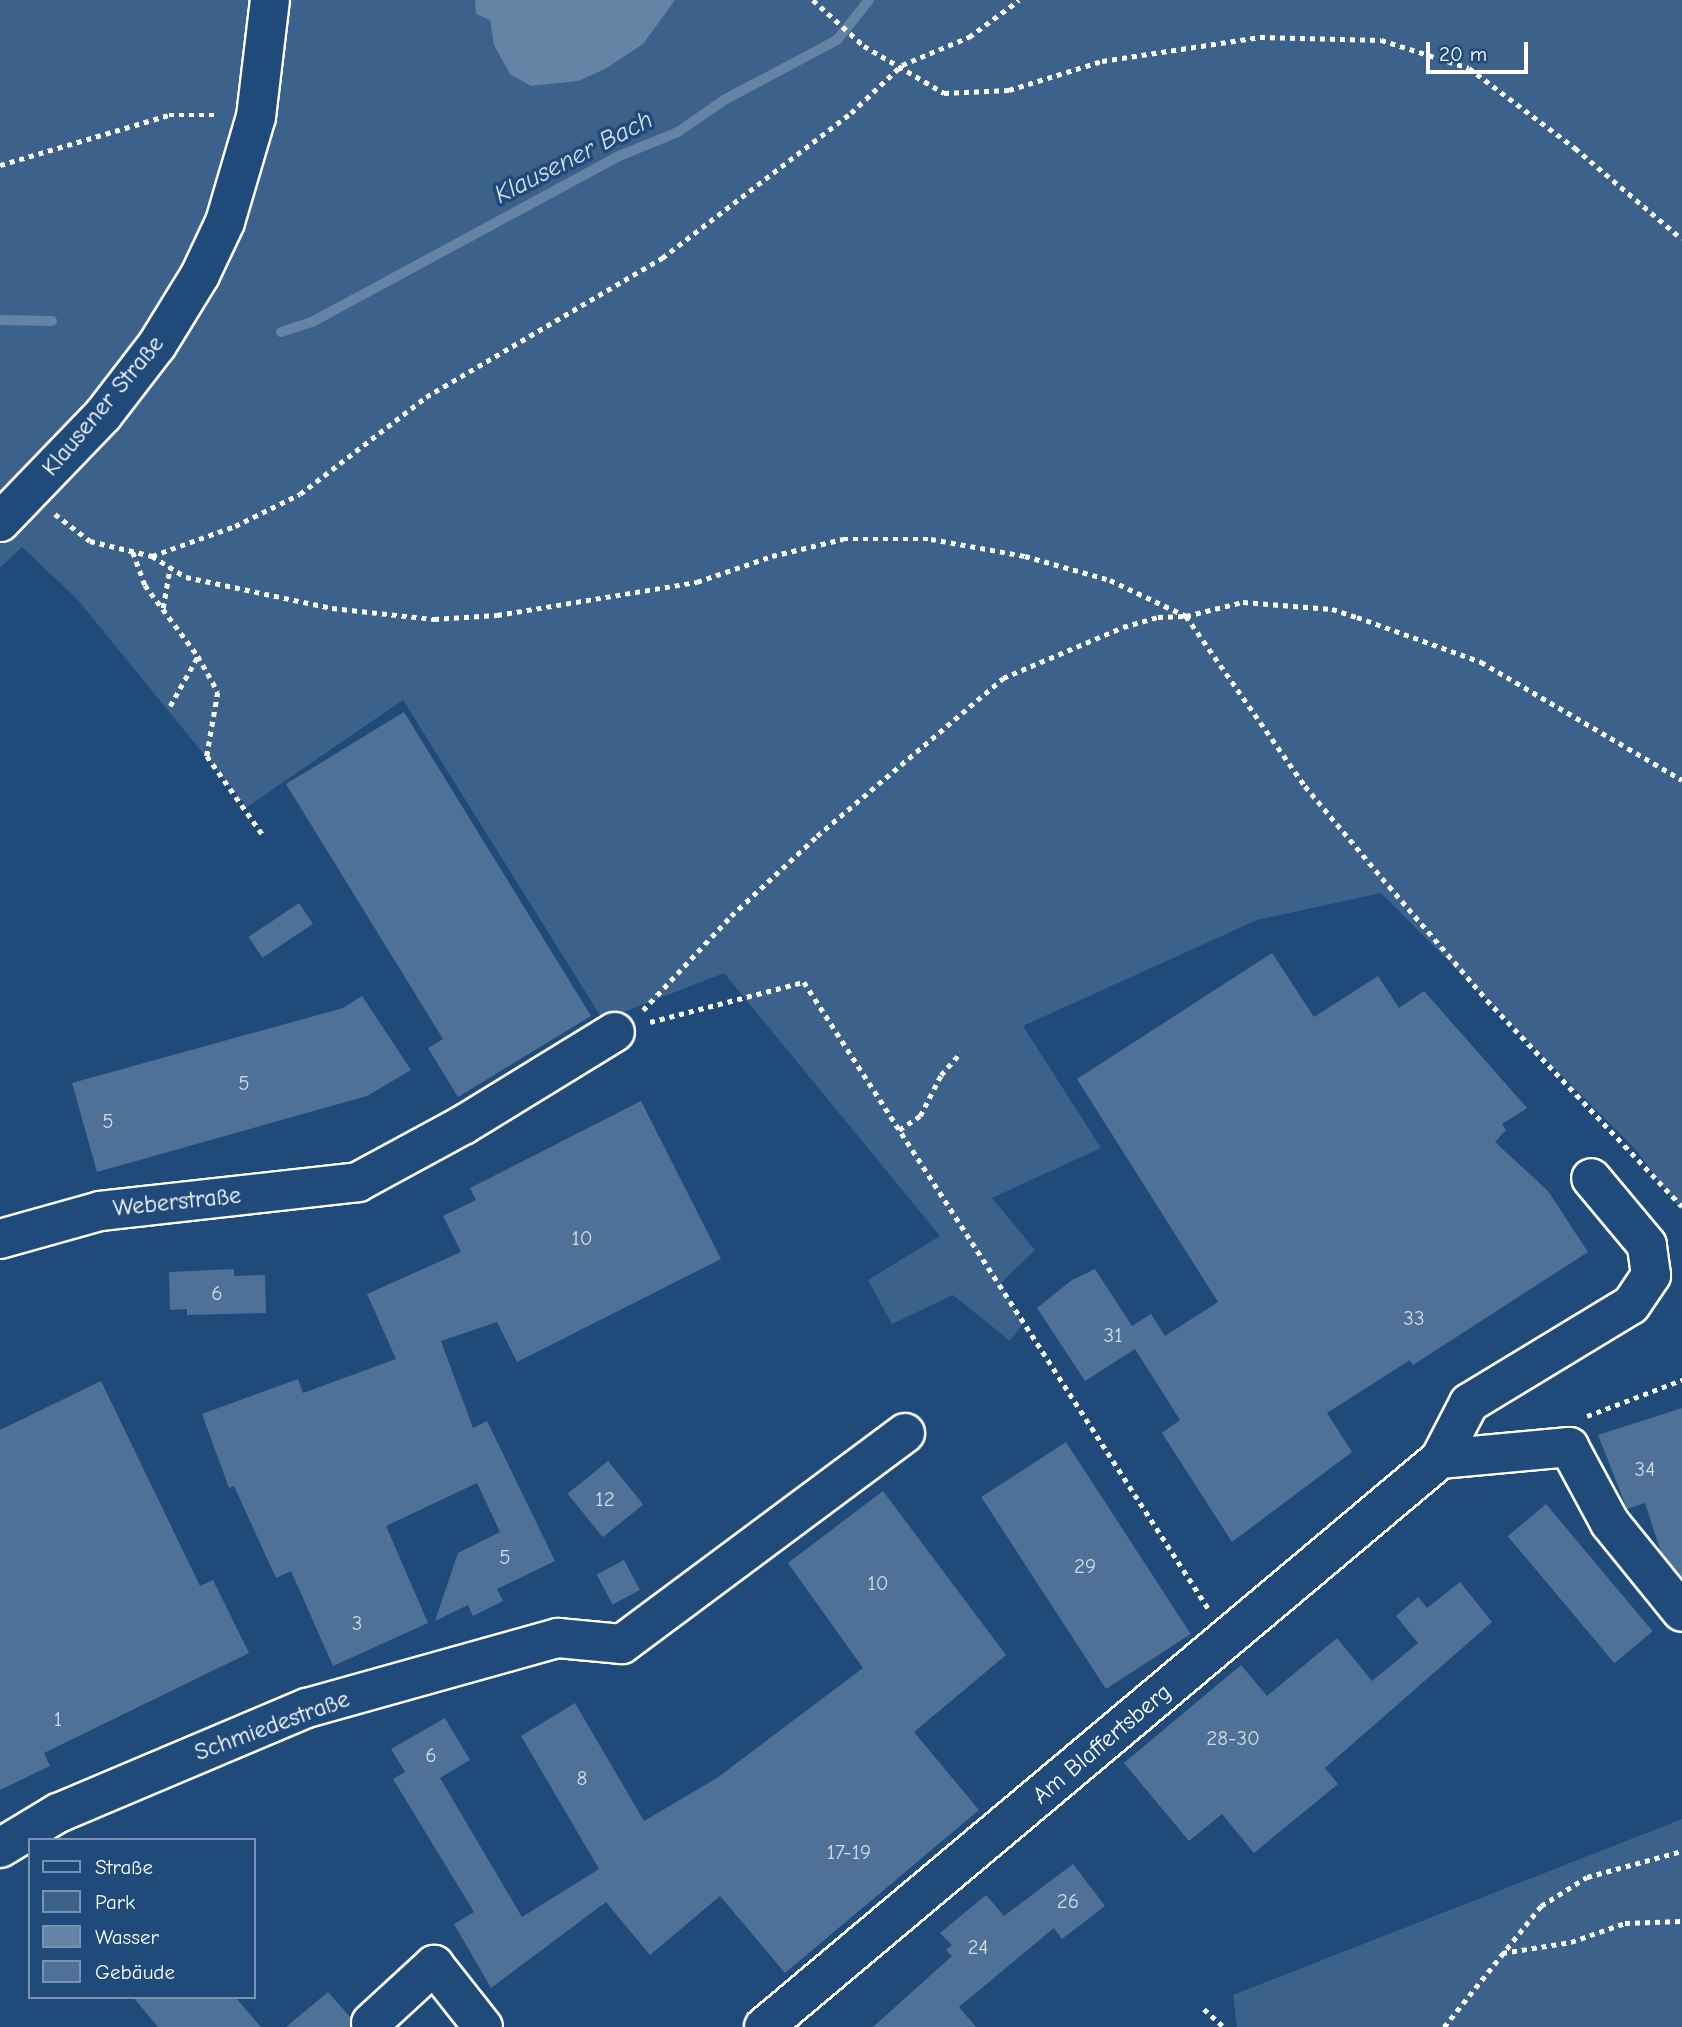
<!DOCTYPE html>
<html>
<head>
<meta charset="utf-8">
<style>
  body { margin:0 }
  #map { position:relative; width:1682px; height:2027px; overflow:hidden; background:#1f4a7a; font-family:"Comic Neue",sans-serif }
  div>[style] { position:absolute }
  .green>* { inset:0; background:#3c618b }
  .water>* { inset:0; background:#6583a4 }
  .stream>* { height:10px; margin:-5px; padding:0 5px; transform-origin:5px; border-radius:5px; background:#6583a4 }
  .building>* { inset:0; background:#507197; transform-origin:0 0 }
  .path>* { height:4.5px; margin-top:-2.25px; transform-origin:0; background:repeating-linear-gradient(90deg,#fff 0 5px,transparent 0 10px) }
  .roads { filter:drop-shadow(2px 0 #fff) drop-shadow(-2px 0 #fff) drop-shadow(0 2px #fff) drop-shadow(0 -2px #fff) }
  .minor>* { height:38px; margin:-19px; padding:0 19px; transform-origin:19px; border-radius:19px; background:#1f4a7a }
  .major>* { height:38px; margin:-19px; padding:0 19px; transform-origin:19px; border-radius:19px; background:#1f4a7a }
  span { translate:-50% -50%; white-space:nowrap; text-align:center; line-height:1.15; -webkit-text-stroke:7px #1f4a7a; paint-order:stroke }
  .number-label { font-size:21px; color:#d3dce5 }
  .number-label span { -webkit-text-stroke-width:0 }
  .street-label { font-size:24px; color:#fff }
  .water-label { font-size:26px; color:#d8e0e8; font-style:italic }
  .legend { position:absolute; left:28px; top:1838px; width:228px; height:161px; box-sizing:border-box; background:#1f4a7a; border:2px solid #7992af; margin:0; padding:9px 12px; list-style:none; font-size:21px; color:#fff }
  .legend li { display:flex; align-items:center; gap:14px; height:35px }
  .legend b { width:35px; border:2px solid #7992af }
  .scale { position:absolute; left:1426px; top:42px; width:102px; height:32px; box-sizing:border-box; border:4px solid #fff; border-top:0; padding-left:9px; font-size:21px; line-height:24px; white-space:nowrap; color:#fff; -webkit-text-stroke:5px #1f4a7a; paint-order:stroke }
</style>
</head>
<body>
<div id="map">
  <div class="green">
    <div style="clip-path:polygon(0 0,1682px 0,1682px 1211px,1635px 1149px,1381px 893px,1257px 920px,1023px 1026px,1101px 1148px,992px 1198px,1035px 1250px,1001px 1283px,1023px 1324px,1010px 1341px,953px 1295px,892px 1324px,868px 1280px,940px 1236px,724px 973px,603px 1020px,403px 700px,247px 807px,77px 599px,22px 547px,0 568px)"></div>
    <div style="clip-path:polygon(1682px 1819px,1682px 2027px,1237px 2027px,1233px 1995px)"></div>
  </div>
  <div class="water">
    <div style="clip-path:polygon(475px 0,675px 0,643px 44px,605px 69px,578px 81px,531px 86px,510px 74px,494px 45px,490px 20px,476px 14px)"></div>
  </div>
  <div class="stream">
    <div style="left:0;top:320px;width:52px;rotate:1.1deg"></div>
    <div style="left:281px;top:332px;width:33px;rotate:-18deg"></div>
    <div style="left:312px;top:322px;width:349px;rotate:-28.4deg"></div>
    <div style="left:619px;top:156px;width:64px;rotate:-22.1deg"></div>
    <div style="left:678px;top:132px;width:56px;rotate:-34.8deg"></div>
    <div style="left:724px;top:100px;width:128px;rotate:-28deg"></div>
    <div style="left:837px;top:40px;width:51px;rotate:-51.3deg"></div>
  </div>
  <div class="building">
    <div style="clip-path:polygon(404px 712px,591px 1016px,458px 1097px,428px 1048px,443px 1039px,286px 784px)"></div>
    <div style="left:299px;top:903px;width:25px;height:61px;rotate:56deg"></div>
    <div style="clip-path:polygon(1272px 953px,1314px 1017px,1378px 976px,1399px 1008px,1424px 991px,1527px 1108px,1502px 1124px,1506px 1130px,1495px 1142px,1548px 1191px,1588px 1252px,1413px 1365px,1410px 1360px,1327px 1413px,1352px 1452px,1232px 1542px,1162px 1433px,1180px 1420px,1135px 1349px,1085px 1381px,1037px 1308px,1072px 1280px,1095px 1269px,1132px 1326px,1151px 1314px,1165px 1336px,1218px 1302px,1077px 1079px)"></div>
    <div style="clip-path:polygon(362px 996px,411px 1070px,367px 1096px,97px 1172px,72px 1083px,343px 1008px)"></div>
    <div style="clip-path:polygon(641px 1101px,721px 1259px,517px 1362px,497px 1322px,441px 1341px,473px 1428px,487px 1421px,555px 1561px,497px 1589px,503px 1601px,473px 1616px,468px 1605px,435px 1621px,458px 1553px,500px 1532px,477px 1483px,386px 1526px,428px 1623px,333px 1666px,291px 1571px,276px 1578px,234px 1486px,229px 1488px,202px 1414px,298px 1379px,303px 1393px,396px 1359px,367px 1294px,461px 1252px,443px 1216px,476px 1200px,470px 1188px)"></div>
    <div style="clip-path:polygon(234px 1269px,234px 1276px,265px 1275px,266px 1313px,187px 1315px,187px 1309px,170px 1310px,169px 1272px)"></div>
    <div style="clip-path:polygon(101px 1381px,200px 1586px,213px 1580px,249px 1653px,44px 1753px,50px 1766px,0 1790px,0 1430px)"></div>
    <div style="clip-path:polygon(1682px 1408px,1682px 1577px,1661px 1552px,1645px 1503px,1627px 1509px,1598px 1435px)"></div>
    <div style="left:1066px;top:1442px;width:229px;height:101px;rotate:57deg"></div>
    <div style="left:608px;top:1461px;width:56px;height:52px;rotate:51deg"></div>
    <div style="clip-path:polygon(883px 1491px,1006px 1655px,914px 1732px,979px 1810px,785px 1973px,720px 1896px,650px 1955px,606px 1902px,491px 1988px,454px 1924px,474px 1912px,393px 1779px,405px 1772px,391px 1749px,445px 1718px,470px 1760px,440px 1778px,522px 1917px,599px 1869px,521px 1736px,575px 1703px,644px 1821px,717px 1778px,863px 1668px,788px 1563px)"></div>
    <div style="left:1546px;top:1504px;width:166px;height:50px;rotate:50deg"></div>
    <div style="left:624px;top:1560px;width:34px;height:31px;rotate:62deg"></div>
    <div style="clip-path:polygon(1460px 1582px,1492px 1622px,1325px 1768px,1338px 1784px,1254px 1853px,1222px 1814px,1189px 1841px,1124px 1763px,1241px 1665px,1267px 1696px,1337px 1638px,1372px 1681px,1418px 1643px,1396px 1616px,1418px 1597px,1427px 1608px)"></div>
    <div style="clip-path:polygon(1073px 1864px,1105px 1906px,1062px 1939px,1054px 1928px,959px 2007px,976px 2027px,873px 2027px,952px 1956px,946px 1950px,952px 1945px,940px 1933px,986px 1895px,1004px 1916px)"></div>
    <div style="clip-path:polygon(328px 1992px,350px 2017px,350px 2027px,286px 2027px)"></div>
    <div style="clip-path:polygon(133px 1997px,235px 1997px,261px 2027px,158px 2027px)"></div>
  </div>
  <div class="path">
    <div style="left:813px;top:0;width:69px;rotate:42deg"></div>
    <div style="left:864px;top:46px;width:93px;rotate:30.4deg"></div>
    <div style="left:944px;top:93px;width:65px;rotate:-2.6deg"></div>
    <div style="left:1009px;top:90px;width:97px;rotate:-17.3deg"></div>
    <div style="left:1102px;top:61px;width:160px;rotate:-8.6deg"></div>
    <div style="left:1260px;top:37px;width:121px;rotate:1.4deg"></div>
    <div style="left:1381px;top:40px;width:92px;rotate:17.7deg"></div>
    <div style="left:1469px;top:68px;width:133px;rotate:37deg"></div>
    <div style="left:1575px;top:148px;width:140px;rotate:40.4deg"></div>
    <div style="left:0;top:165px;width:176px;rotate:-16.5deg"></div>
    <div style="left:169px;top:115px;width:50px"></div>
    <div style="left:55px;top:514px;width:44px;rotate:37.6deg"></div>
    <div style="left:90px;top:541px;width:64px;rotate:13.6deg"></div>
    <div style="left:152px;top:556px;width:40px;rotate:32deg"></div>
    <div style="left:186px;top:577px;width:149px;rotate:12deg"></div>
    <div style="left:332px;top:608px;width:103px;rotate:6.2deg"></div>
    <div style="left:434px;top:619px;width:63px;rotate:-3.6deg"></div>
    <div style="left:497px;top:615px;width:203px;rotate:-9.4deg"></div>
    <div style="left:697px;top:582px;width:79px;rotate:-19.1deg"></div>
    <div style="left:772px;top:556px;width:73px;rotate:-13.5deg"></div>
    <div style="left:843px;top:539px;width:88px"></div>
    <div style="left:931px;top:539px;width:96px;rotate:10.3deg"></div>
    <div style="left:1025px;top:556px;width:88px;rotate:15.8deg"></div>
    <div style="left:1110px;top:580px;width:84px;rotate:25.3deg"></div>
    <div style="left:1186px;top:616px;width:208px;rotate:55deg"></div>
    <div style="left:1305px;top:786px;width:131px;rotate:50deg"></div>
    <div style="left:1389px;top:886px;width:150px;rotate:49.3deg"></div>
    <div style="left:1487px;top:1000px;width:284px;rotate:46.6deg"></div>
    <div style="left:133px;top:552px;width:35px;rotate:70deg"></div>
    <div style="left:145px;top:585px;width:89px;rotate:53.3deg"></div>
    <div style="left:198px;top:656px;width:41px;rotate:60.9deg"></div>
    <div style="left:218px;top:692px;width:65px;rotate:99.8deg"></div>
    <div style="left:207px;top:756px;width:97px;rotate:54.7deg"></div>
    <div style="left:152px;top:556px;width:88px;rotate:-19.9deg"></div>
    <div style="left:235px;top:526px;width:72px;rotate:-26.2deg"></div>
    <div style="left:300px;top:494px;width:159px;rotate:-37.6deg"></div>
    <div style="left:426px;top:397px;width:274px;rotate:-30.5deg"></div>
    <div style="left:662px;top:258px;width:238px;rotate:-37.5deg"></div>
    <div style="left:851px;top:113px;width:70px;rotate:-43.3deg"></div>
    <div style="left:902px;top:65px;width:73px;rotate:-22.7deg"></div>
    <div style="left:969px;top:37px;width:62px;rotate:-36.5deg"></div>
    <div style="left:163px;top:608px;width:42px;rotate:-80.3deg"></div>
    <div style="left:170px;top:706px;width:57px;rotate:-60.8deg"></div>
    <div style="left:643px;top:1010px;width:129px;rotate:-46.9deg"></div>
    <div style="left:731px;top:916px;width:117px;rotate:-42.9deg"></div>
    <div style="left:817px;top:836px;width:244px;rotate:-40.3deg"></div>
    <div style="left:1003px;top:678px;width:130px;rotate:-23deg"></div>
    <div style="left:1123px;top:627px;width:36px;rotate:-16deg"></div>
    <div style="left:1158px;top:617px;width:28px;rotate:-2deg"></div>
    <div style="left:1186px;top:616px;width:59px;rotate:-13.8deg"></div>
    <div style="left:1243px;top:602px;width:89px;rotate:4.5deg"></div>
    <div style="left:1332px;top:609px;width:26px;rotate:18deg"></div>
    <div style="left:1357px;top:617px;width:132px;rotate:19.9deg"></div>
    <div style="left:1481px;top:662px;width:233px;rotate:30.4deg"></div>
    <div style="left:650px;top:1022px;width:159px;rotate:-14.6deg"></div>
    <div style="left:804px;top:982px;width:745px;rotate:57.16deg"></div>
    <div style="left:899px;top:1130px;width:25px;rotate:-34deg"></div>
    <div style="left:920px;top:1116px;width:46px;rotate:-62.9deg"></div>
    <div style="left:941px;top:1075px;width:30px;rotate:-49deg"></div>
    <div style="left:1587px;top:1416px;width:102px;rotate:-20.8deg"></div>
    <div style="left:1502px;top:1953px;width:70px;rotate:-9.1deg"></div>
    <div style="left:1571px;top:1942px;width:57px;rotate:-19.4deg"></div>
    <div style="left:1625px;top:1923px;width:57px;rotate:-2deg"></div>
    <div style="left:1204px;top:2009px;width:27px;rotate:42deg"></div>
    <div style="left:1444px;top:2027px;width:155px;rotate:-51.3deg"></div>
    <div style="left:1541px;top:1906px;width:54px;rotate:-32.2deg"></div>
    <div style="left:1587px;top:1877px;width:98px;rotate:-15.3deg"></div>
  </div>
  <div class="roads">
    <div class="minor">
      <div style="left:0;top:1239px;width:104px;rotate:-15.6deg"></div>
      <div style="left:100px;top:1211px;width:260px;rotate:-6.4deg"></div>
      <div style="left:358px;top:1182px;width:119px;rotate:-28.5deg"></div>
      <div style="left:463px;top:1125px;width:178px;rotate:-31.5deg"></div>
      <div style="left:1440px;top:1459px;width:130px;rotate:-5.3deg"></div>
      <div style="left:1569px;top:1447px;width:86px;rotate:61.7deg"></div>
      <div style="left:1610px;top:1523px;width:114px;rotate:51deg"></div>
      <div style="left:0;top:1848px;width:68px;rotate:-31.1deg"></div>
      <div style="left:58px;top:1813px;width:270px;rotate:-22.9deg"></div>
      <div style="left:307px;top:1708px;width:261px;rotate:-15.6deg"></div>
      <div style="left:558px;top:1638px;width:64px;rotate:5.4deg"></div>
      <div style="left:622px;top:1644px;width:353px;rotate:-36.7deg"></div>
      <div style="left:371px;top:2023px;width:86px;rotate:-42.6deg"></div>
      <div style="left:434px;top:1965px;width:79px;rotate:51.7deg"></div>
      <div style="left:764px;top:2027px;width:883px;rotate:-40.04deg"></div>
      <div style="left:1440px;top:1459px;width:63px;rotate:-62.6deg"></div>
      <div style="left:1469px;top:1403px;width:189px;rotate:-31.2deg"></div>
      <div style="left:1631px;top:1305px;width:36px;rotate:-56deg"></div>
      <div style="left:1651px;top:1275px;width:30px;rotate:-98deg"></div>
      <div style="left:1647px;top:1245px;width:87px;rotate:-129.9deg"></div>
    </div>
    <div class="major">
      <div style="left:0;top:522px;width:149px;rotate:-46.1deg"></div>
      <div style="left:103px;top:415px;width:88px;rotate:-52.4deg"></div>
      <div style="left:157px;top:345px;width:82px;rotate:-58.4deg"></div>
      <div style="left:200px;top:275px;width:59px;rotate:-64.7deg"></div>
      <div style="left:225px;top:222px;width:109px;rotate:-73.6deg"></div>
      <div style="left:256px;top:117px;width:118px;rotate:-83.2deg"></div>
    </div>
  </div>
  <div class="number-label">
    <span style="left:244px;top:1083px">5</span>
    <span style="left:108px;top:1121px">5</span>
    <span style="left:582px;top:1238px">10</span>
    <span style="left:217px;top:1293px">6</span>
    <span style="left:1414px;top:1318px">33</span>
    <span style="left:1113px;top:1335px">31</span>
    <span style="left:1645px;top:1469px">34</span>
    <span style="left:605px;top:1499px">12</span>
    <span style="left:505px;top:1557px">5</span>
    <span style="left:1085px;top:1566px">29</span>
    <span style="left:878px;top:1583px">10</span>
    <span style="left:357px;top:1623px">3</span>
    <span style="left:58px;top:1719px">1</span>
    <span style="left:1233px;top:1738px">28-30</span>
    <span style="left:431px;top:1755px">6</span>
    <span style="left:582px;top:1778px">8</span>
    <span style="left:849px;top:1852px">17-19</span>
    <span style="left:1068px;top:1901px">26</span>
    <span style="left:978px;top:1947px">24</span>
  </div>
  <div class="street-label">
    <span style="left:103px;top:406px;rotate:-50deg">Klausener Straße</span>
    <span style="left:177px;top:1202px;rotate:-6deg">Weberstraße</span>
    <span style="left:272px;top:1726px;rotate:-20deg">Schmiedestraße</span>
    <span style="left:1102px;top:1744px;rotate:-40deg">Am Blaffertsberg</span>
  </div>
  <div class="water-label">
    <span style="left:574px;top:158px;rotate:-27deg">Klausener Bach</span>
  </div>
  <ul class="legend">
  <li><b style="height:9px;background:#1f4a7a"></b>Straße</li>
  <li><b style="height:19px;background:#3c618b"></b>Park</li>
  <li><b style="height:19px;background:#6583a4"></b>Wasser</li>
  <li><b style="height:19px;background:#507197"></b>Gebäude</li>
  </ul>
  <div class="scale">20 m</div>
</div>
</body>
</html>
